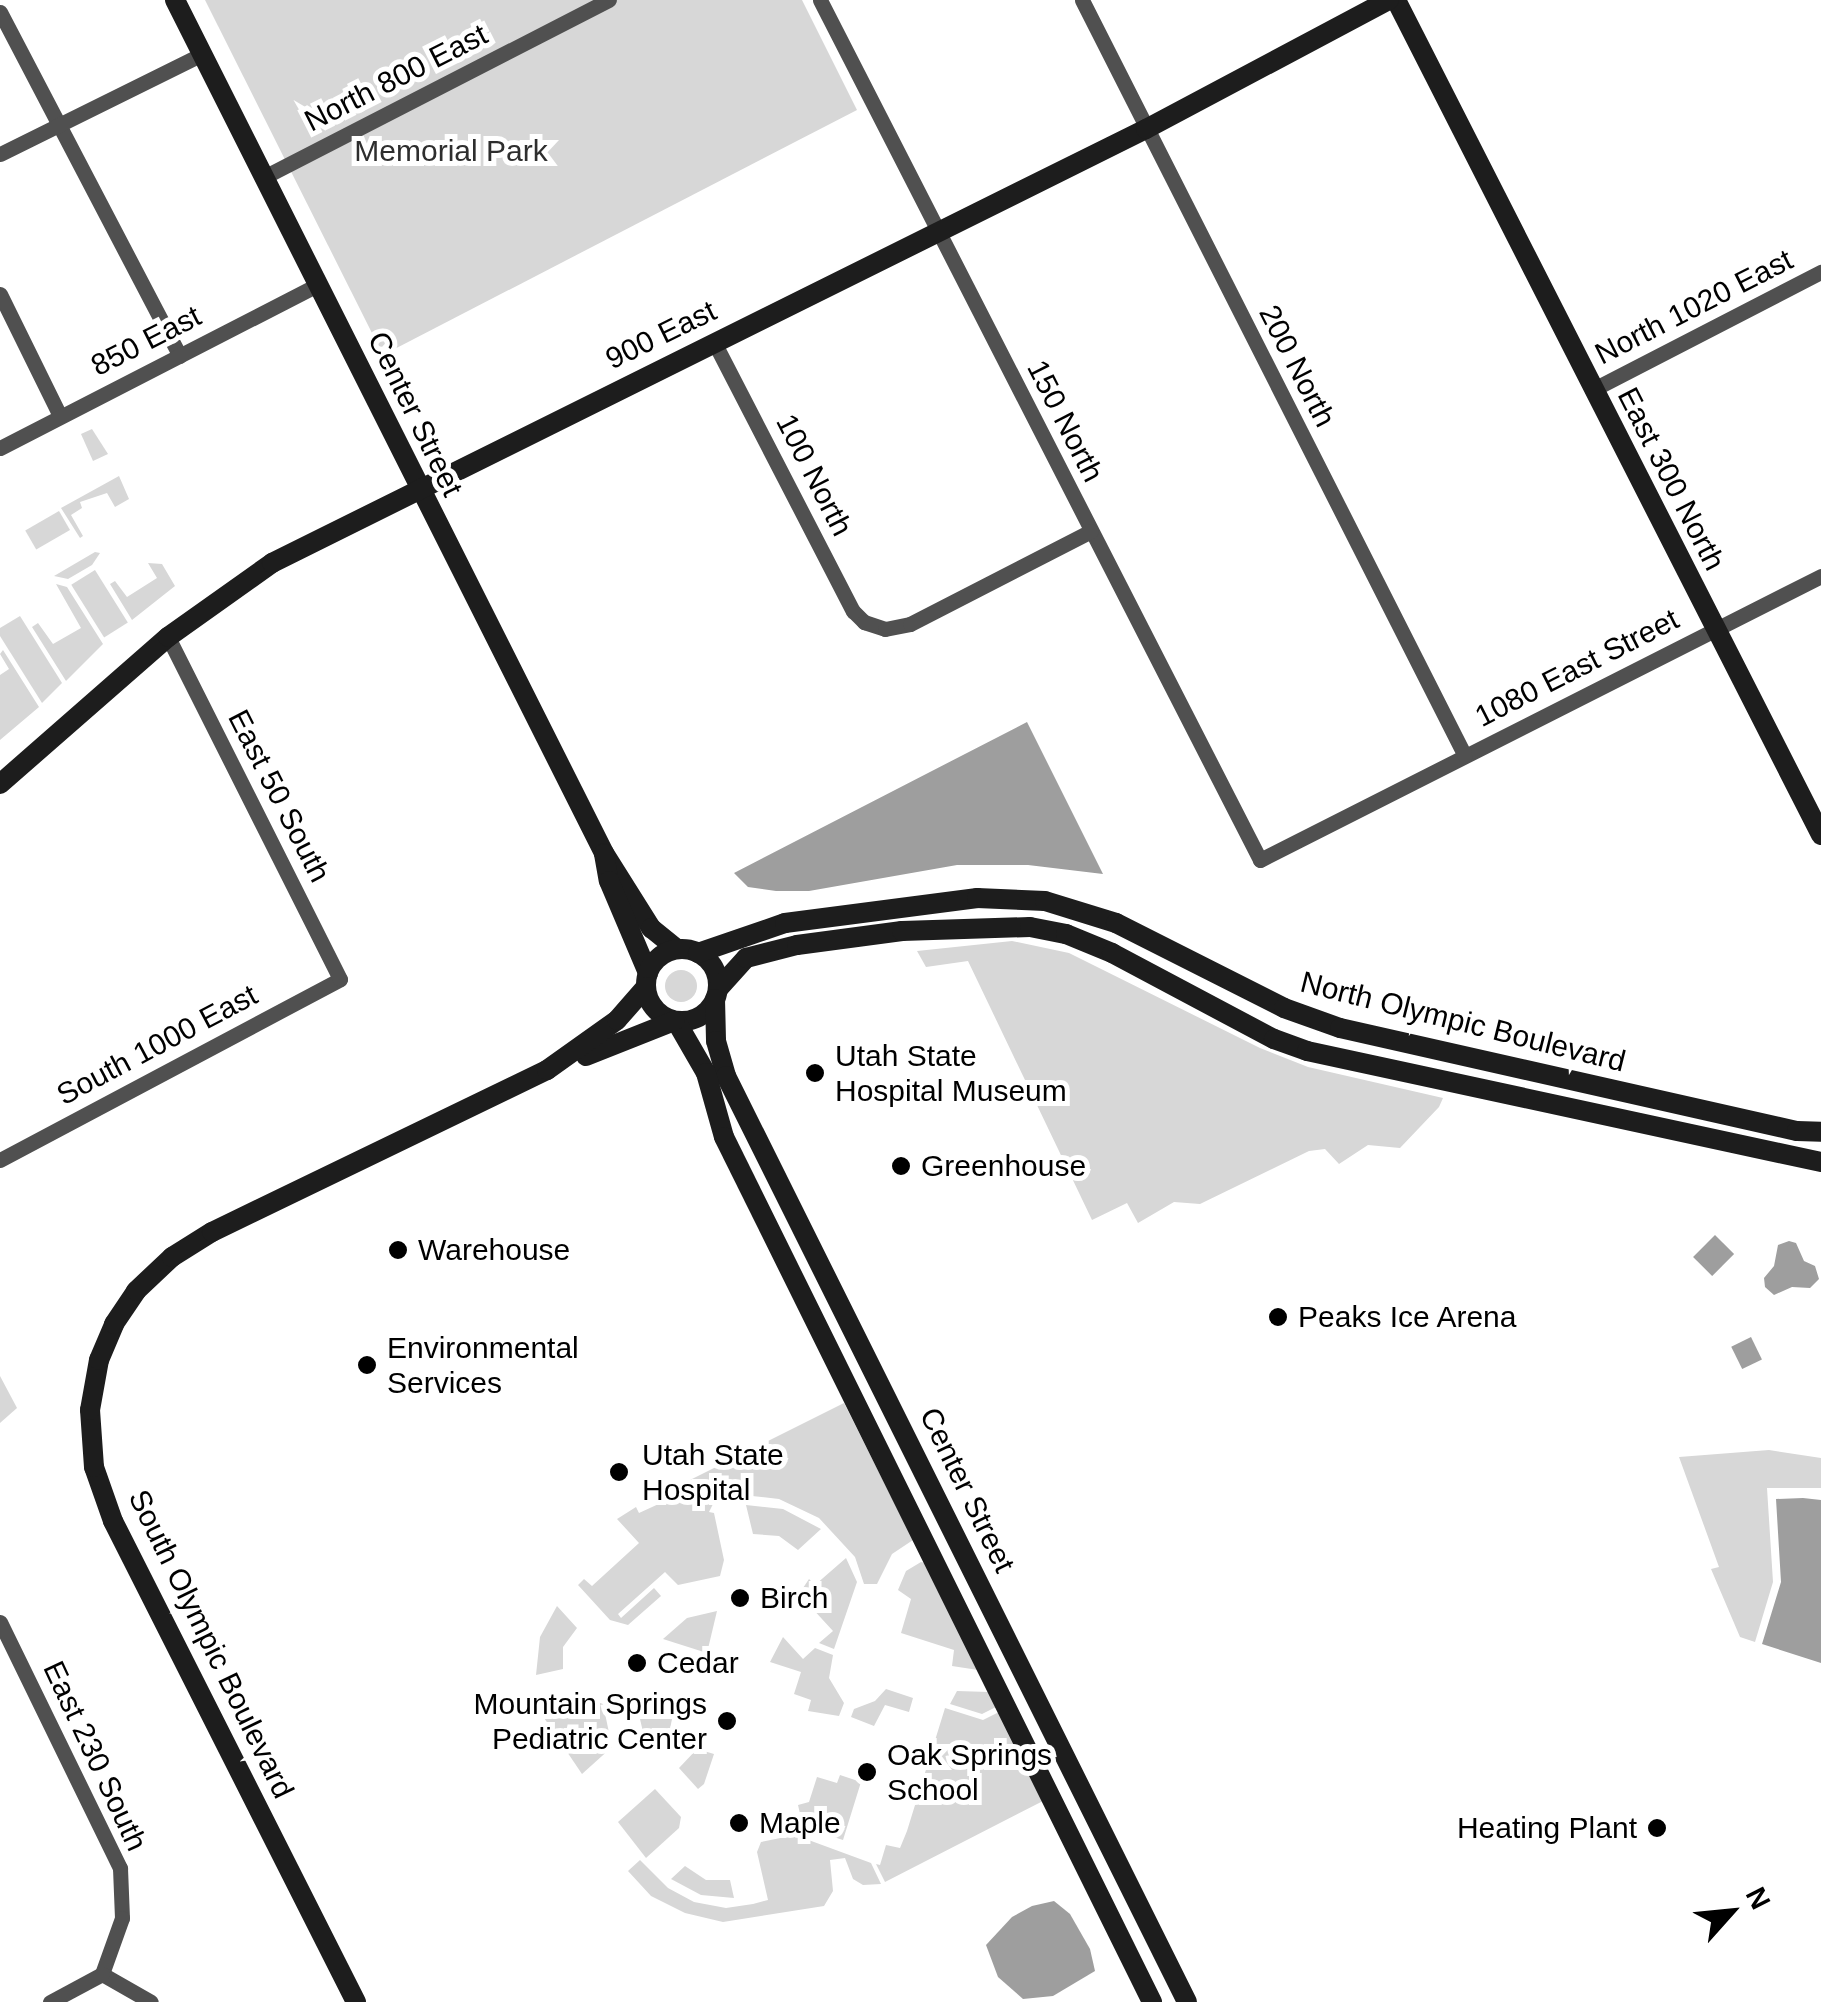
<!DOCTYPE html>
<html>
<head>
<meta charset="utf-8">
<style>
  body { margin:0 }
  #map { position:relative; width:1821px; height:2002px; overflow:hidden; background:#fff; font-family:Helvetica,sans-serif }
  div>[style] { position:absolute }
  .green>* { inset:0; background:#d7d7d7; transform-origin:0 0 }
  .round { border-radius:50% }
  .water>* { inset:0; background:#9e9e9e; transform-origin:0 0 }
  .street>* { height:15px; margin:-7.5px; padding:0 7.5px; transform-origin:7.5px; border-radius:7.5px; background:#505050 }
  .secondary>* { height:20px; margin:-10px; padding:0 10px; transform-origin:10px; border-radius:10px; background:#1d1d1d }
  .secondary>.ring { margin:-10px; padding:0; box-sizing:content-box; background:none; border:20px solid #1d1d1d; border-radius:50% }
  .dots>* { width:28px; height:28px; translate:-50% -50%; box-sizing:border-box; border:5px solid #fff; border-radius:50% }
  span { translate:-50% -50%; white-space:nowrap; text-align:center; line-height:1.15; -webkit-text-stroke:10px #fff; paint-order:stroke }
  .street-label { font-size:30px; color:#000 }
  .park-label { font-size:30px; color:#2e2e2e }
  .poi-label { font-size:30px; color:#000 }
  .left { translate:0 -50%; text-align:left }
  .right { translate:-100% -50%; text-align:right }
  .north { position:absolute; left:1681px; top:1862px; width:100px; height:100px; -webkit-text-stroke:8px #fff; paint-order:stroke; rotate:63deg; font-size:28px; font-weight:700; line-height:40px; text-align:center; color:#000 }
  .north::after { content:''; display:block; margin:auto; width:35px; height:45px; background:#000; clip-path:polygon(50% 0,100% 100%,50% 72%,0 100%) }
</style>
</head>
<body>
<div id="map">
  <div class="green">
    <div style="clip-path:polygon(205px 0,802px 0,857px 110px,383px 355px)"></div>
    <div style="clip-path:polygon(92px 429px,108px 454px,93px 461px,81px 434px)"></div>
    <div style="clip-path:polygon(119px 476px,129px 499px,115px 507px,107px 493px,80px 502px,82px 508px,71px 515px,83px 536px,80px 538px,61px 508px)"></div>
    <div style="left:59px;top:511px;width:22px;height:39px;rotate:60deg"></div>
    <div style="clip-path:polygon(95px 552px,100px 553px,92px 565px,68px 579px,54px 576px)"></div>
    <div style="clip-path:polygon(148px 563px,162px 564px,175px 586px,132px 620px,110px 584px,115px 581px,127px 597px,157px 578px)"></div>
    <div style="left:95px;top:570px;width:62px;height:28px;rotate:58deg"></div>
    <div style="clip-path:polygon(56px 584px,67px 587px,103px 644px,66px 681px,32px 627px,38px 623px,53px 644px,81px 628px)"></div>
    <div style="clip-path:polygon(20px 616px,62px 683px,42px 703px,0 636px,0 628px)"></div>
    <div style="clip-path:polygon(3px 650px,39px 707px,0 740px,0 675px,9px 669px,0 654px)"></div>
    <div style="clip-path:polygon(1012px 941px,1069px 953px,1260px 1048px,1308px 1067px,1443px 1098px,1439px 1107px,1400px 1148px,1368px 1145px,1339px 1164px,1325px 1149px,1309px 1151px,1200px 1204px,1174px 1202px,1138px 1223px,1127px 1203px,1092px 1220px,968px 961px,926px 967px,917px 951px)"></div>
    <div class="round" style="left:665px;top:970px;width:32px;height:32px"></div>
    <div style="clip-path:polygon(0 1376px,17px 1408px,0 1423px)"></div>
    <div style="clip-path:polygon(844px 1403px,913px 1540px,892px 1554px,877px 1584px,864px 1584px,855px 1557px,819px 1518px,779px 1499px,752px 1496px,713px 1504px,709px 1512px,714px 1513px,724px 1560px,720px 1576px,678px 1585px,665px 1572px,618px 1614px,621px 1618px,654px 1588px,661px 1596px,628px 1625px,610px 1620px,578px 1585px,584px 1579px,592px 1586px,639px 1543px,617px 1519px,636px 1507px,639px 1513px,663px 1502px,660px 1495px,664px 1493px,670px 1502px,679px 1497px,674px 1488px)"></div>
    <div style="clip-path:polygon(1769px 1450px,1821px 1458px,1821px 1488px,1767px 1488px,1773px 1582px,1755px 1642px,1740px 1637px,1711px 1569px,1719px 1567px,1679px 1457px)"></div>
    <div style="clip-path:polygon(746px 1505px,783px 1509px,821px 1529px,798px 1550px,779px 1536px,753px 1534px)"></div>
    <div style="clip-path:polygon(846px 1558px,857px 1582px,834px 1649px,819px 1643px,833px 1631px,799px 1594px,809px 1579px,815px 1585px)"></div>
    <div style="clip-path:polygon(921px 1562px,925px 1563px,978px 1670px,952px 1666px,954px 1650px,901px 1633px,911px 1599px,898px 1590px,906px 1571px)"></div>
    <div style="clip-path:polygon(557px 1606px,577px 1628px,563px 1647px,563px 1669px,536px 1675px,540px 1637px)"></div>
    <div style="clip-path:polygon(717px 1611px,707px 1653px,663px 1639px,687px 1618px)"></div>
    <div style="clip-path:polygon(783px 1637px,803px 1659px,815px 1648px,833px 1655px,829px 1678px,844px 1703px,839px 1716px,808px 1711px,811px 1700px,794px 1694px,801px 1672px,770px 1662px)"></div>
    <div style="clip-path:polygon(886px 1689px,913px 1698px,909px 1712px,885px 1705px,874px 1726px,851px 1717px,854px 1709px,875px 1701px)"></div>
    <div style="clip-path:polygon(957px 1691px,989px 1692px,996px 1707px,982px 1714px,950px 1704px)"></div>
    <div style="clip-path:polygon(586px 1698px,603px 1704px,612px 1747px,582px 1774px,538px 1709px)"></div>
    <div style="clip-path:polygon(643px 1704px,673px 1714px,670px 1729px,657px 1747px,646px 1745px,637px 1706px)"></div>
    <div style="clip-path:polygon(945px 1708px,983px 1720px,999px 1712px,1043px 1801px,885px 1882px,876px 1864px,880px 1865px,886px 1845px,900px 1848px,907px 1831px)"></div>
    <div style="clip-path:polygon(697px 1749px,714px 1754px,704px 1784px,698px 1789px,679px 1768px)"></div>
    <div style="clip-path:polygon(840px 1775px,861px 1782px,843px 1840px,803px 1827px,798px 1805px,809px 1802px,817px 1777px,837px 1783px)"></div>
    <div style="clip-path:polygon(655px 1789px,681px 1817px,679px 1828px,646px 1858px,618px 1822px)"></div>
    <div style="clip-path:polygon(795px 1835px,871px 1863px,881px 1884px,863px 1885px,853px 1879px,845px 1858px,830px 1860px,833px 1891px,824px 1906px,723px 1922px,685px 1913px,651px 1896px,628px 1871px,640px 1860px,668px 1888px,694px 1902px,726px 1908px,753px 1904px,768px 1900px,757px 1852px,761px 1842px)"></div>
    <div style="clip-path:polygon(685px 1866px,706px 1880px,730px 1880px,734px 1898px,701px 1895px,671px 1879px)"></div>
  </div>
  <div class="water">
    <div style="clip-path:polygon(1027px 722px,1103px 874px,1028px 865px,957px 865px,809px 891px,776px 891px,748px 887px,734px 873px)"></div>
    <div style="left:1715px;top:1235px;width:27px;height:31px;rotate:45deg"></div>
    <div style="clip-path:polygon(1789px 1241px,1796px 1243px,1804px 1261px,1815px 1266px,1819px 1279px,1810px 1288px,1792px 1287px,1774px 1295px,1765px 1287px,1764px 1278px,1774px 1266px,1778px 1245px)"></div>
    <div style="left:1751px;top:1337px;width:25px;height:22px;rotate:64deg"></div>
    <div style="clip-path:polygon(1803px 1498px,1821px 1500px,1821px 1663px,1762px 1644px,1781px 1582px,1776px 1499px)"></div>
    <div style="clip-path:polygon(1054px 1901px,1070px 1914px,1090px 1949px,1095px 1971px,1053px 1996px,1023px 1999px,998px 1977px,986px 1945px,1012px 1917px,1032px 1906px)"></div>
  </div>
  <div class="street">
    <div style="left:820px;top:0;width:966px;rotate:62.9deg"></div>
    <div style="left:1260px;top:860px;width:629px;rotate:-26.85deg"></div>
    <div style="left:1082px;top:0;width:847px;rotate:63.13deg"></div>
    <div style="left:0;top:12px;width:388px;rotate:62.4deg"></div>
    <div style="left:0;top:154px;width:225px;rotate:-26.3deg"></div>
    <div style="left:262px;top:178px;width:390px;rotate:-27.2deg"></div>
    <div style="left:0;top:294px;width:136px;rotate:63.8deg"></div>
    <div style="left:714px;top:342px;width:303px;rotate:62.7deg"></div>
    <div style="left:853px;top:611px;width:16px;rotate:45deg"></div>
    <div style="left:864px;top:622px;width:22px;rotate:18deg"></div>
    <div style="left:885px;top:629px;width:25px;rotate:-11deg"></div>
    <div style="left:910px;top:624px;width:203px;rotate:-27.2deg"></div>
    <div style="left:1592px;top:390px;width:258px;rotate:-27.3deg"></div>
    <div style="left:0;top:448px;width:356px;rotate:-27.2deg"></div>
    <div style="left:0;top:1160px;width:385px;rotate:-28deg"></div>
    <div style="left:340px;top:979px;width:383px;rotate:-116.7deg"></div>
    <div style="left:0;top:1622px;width:274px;rotate:64deg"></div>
    <div style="left:120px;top:1868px;width:50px;rotate:87.7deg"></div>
    <div style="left:122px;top:1918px;width:59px;rotate:109.7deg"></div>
    <div style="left:102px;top:1974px;width:56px;rotate:29.7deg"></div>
    <div style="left:50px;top:2002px;width:59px;rotate:-28.3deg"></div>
  </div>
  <div class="secondary">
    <div style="left:175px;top:0;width:955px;rotate:63.3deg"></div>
    <div style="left:604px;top:853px;width:89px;rotate:57.9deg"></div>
    <div style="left:651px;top:928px;width:33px;rotate:39deg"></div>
    <div style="left:1396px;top:0;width:937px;rotate:63.02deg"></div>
    <div style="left:0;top:784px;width:223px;rotate:-41.2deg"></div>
    <div style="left:168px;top:637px;width:128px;rotate:-35.4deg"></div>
    <div style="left:272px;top:563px;width:976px;rotate:-26.41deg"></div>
    <div style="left:1146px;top:129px;width:275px;rotate:-28deg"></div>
    <div style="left:604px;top:854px;width:27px;rotate:80deg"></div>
    <div style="left:609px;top:881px;width:100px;rotate:67deg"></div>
    <div class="ring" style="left:646px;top:949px;width:52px;height:52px"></div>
    <div style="left:698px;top:953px;width:92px;rotate:-19deg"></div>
    <div style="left:785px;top:923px;width:194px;rotate:-7.4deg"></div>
    <div style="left:977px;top:898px;width:68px;rotate:2.5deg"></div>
    <div style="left:1045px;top:901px;width:74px;rotate:17.2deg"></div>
    <div style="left:1116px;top:923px;width:188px;rotate:26.8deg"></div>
    <div style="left:1284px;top:1008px;width:59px;rotate:19.7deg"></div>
    <div style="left:1340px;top:1028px;width:468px;rotate:12.7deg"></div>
    <div style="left:1797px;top:1131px;width:24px;rotate:2deg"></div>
    <div style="left:718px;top:989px;width:42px;rotate:-47.9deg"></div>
    <div style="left:746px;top:958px;width:53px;rotate:-14.3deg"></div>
    <div style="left:797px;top:945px;width:106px;rotate:-7.6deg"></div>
    <div style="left:902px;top:931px;width:128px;rotate:-1.8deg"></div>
    <div style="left:1030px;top:927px;width:37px;rotate:11deg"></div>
    <div style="left:1066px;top:934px;width:50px;rotate:22.4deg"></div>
    <div style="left:1112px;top:953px;width:183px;rotate:28deg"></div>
    <div style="left:1274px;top:1039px;width:35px;rotate:20deg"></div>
    <div style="left:1307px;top:1051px;width:526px;rotate:12.19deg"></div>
    <div style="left:715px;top:999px;width:42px;rotate:88.6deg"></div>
    <div style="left:716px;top:1041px;width:36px;rotate:74deg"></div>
    <div style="left:726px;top:1076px;width:1034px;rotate:63.53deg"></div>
    <div style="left:676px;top:1021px;width:60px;rotate:60deg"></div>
    <div style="left:706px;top:1073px;width:66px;rotate:74.3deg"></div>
    <div style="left:724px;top:1137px;width:965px;rotate:63.67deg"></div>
    <div style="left:586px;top:1056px;width:95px;rotate:-21.7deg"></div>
    <div style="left:356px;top:2002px;width:539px;rotate:-116.8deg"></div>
    <div style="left:113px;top:1521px;width:57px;rotate:-109.4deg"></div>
    <div style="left:94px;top:1467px;width:57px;rotate:-94deg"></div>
    <div style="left:90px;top:1410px;width:51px;rotate:-79.8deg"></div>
    <div style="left:99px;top:1360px;width:39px;rotate:-67deg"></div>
    <div style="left:114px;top:1324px;width:40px;rotate:-56deg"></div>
    <div style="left:136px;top:1291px;width:50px;rotate:-43.4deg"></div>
    <div style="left:172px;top:1257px;width:47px;rotate:-32deg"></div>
    <div style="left:212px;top:1232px;width:372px;rotate:-25.8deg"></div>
    <div style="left:547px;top:1070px;width:86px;rotate:-35.5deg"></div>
    <div style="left:617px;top:1020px;width:44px;rotate:-48.7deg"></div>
  </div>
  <div class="dots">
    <div style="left:815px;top:1073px;background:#000"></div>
    <div style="left:901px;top:1166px;background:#000"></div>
    <div style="left:398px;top:1250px;background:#000"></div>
    <div style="left:1278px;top:1317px;background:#000"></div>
    <div style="left:367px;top:1365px;background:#000"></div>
    <div style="left:619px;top:1472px;background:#000"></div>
    <div style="left:740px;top:1598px;background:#000"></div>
    <div style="left:637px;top:1663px;background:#000"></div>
    <div style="left:727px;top:1721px;background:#000"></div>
    <div style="left:867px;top:1772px;background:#000"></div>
    <div style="left:739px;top:1823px;background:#000"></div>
    <div style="left:1657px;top:1828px;background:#000"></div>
  </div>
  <div class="street-label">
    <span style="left:396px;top:78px;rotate:-27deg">North 800 East</span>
    <span style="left:1694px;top:307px;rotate:-27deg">North 1020 East</span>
    <span style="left:661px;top:335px;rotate:-26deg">900 East</span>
    <span style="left:146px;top:341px;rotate:-27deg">850 East</span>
    <span style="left:1297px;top:366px;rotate:63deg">200 North</span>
    <span style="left:415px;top:414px;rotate:64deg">Center Street</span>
    <span style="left:1065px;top:421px;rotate:63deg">150 North</span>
    <span style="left:814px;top:475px;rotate:63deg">100 North</span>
    <span style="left:1671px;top:479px;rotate:63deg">East 300 North</span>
    <span style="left:1577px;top:668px;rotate:-27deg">1080 East Street</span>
    <span style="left:279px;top:796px;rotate:63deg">East 50 South</span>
    <span style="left:1463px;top:1022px;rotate:14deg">North Olympic Boulevard</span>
    <span style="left:157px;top:1045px;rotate:-28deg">South 1000 East</span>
    <span style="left:967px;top:1490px;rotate:64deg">Center Street</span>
    <span style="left:211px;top:1644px;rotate:64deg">South Olympic Boulevard</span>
    <span style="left:95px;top:1756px;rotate:65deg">East 230 South</span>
  </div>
  <div class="park-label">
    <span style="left:451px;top:151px">Memorial Park</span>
  </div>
  <div class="poi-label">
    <span class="left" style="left:835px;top:1073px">Utah State<br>Hospital Museum</span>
    <span class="left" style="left:921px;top:1166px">Greenhouse</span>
    <span class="left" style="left:418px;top:1250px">Warehouse</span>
    <span class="left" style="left:1298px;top:1317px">Peaks Ice Arena</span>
    <span class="left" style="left:387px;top:1365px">Environmental<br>Services</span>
    <span class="left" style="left:642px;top:1472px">Utah State<br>Hospital</span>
    <span class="left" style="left:760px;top:1598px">Birch</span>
    <span class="left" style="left:657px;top:1663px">Cedar</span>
    <span class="right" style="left:707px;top:1721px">Mountain Springs<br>Pediatric Center</span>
    <span class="left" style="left:887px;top:1772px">Oak Springs<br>School</span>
    <span class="left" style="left:759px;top:1823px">Maple</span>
    <span class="right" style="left:1637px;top:1828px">Heating Plant</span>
  </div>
  <div class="north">N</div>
</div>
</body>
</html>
